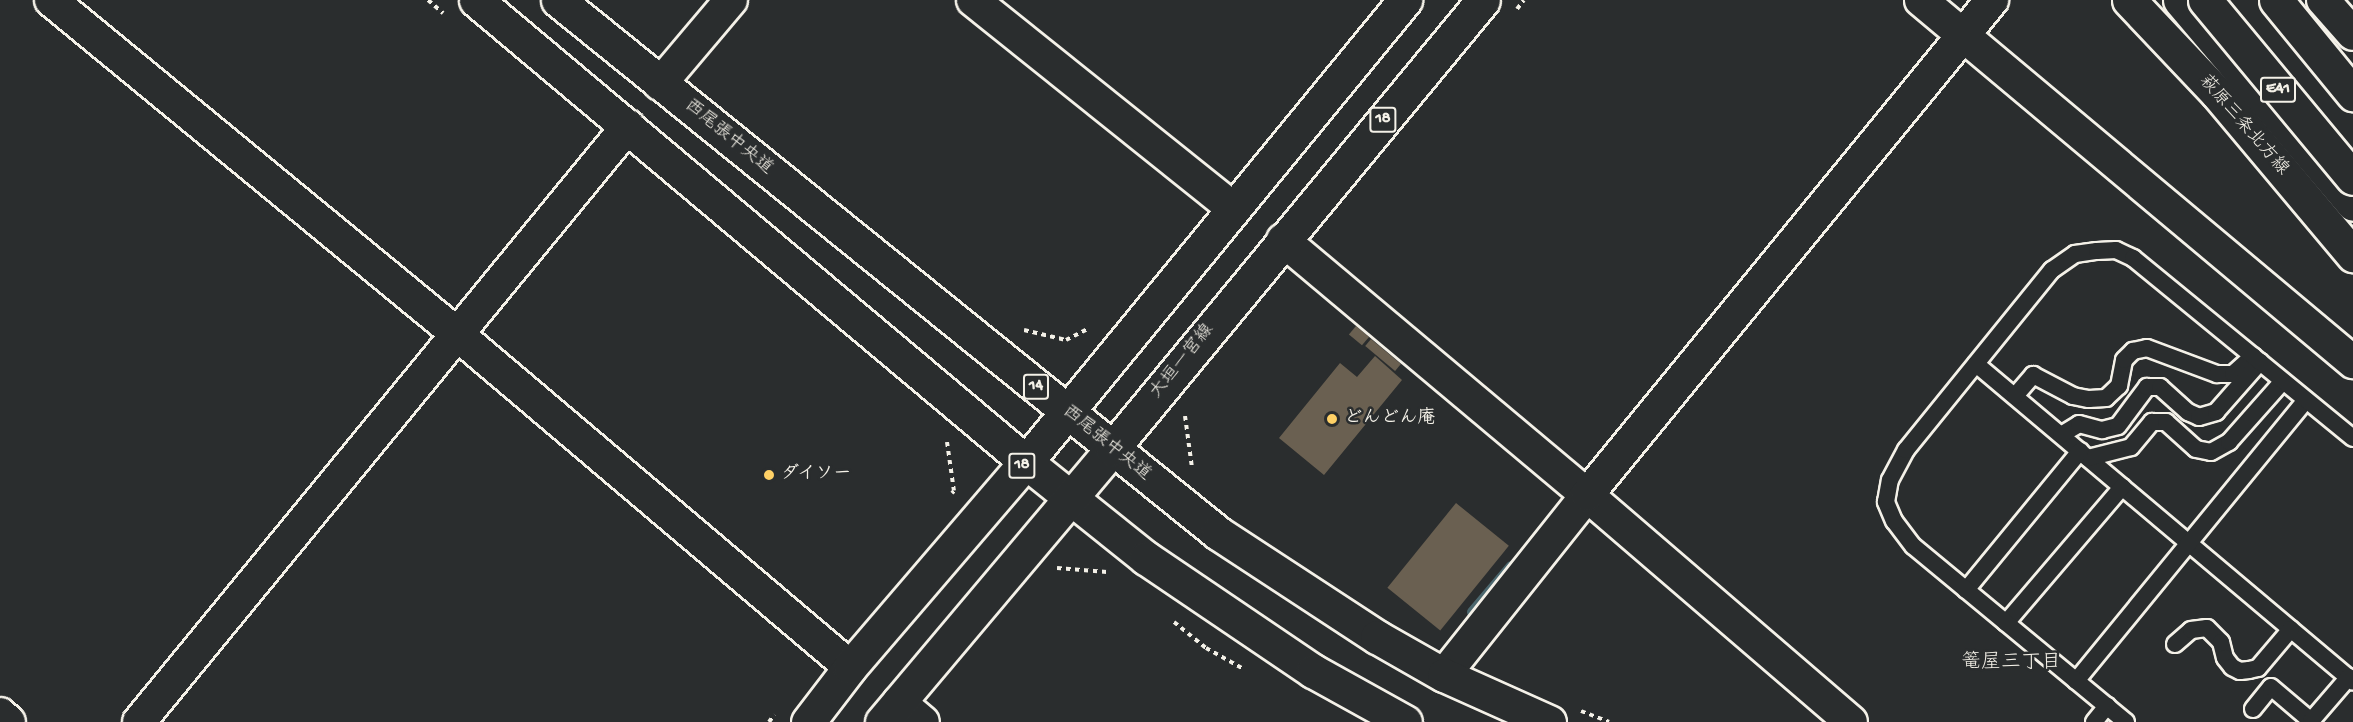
<!DOCTYPE html>
<html>
<head>
<meta charset="utf-8">
<style>
  body { margin:0 }
  #map { position:relative; width:2353px; height:722px; overflow:hidden; background:#2a2d2e; font-family:"Gochi Hand","Klee One",sans-serif }
  div>[style] { position:absolute }
  .stream>* { height:10px; margin:-5px; padding:0 5px; transform-origin:5px; border-radius:5px; background:#4b676e }
  .building>* { inset:0; background:#6a6051; transform-origin:0 0 }
  .path>* { height:4px; margin-top:-2px; transform-origin:0; background:repeating-linear-gradient(90deg,#f4f1e8 0 4.5px,transparent 0 9px) }
  .roads { filter:drop-shadow(2px 0 #f4f1e8) drop-shadow(-2px 0 #f4f1e8) drop-shadow(0 2px #f4f1e8) drop-shadow(0 -2px #f4f1e8) }
  .lane>* { height:16px; margin:-8px; padding:0 8px; transform-origin:8px; border-radius:8px; background:#2a2d2e }
  .street>* { height:32px; margin:-16px; padding:0 16px; transform-origin:16px; border-radius:16px; background:#2a2d2e }
  .secondary>* { height:33px; margin:-16.5px; padding:0 16.5px; transform-origin:16.5px; border-radius:16.5px; background:#2a2d2e }
  .primary>* { height:33px; margin:-16.5px; padding:0 16.5px; transform-origin:16.5px; border-radius:16.5px; background:#2a2d2e }
  .highway>* { height:33px; margin:-16.5px; padding:0 16.5px; transform-origin:16.5px; border-radius:16.5px; background:#2a2d2e }
  .bridges { filter:drop-shadow(2px 0 #f4f1e8) drop-shadow(-2px 0 #f4f1e8) drop-shadow(0 2px #f4f1e8) drop-shadow(0 -2px #f4f1e8) }
  .highway-bridge>* { height:33px; margin:-16.5px; padding:0 16.5px; transform-origin:16.5px; border-radius:16.5px; background:#2a2d2e }
  .dots>* { width:16px; height:16px; translate:-50% -50%; box-sizing:border-box; border:3px solid #2a2d2e; border-radius:50% }
  span { translate:-50% -50%; white-space:nowrap; text-align:center; line-height:1.15; -webkit-text-stroke:5px #2a2d2e; paint-order:stroke }
  .shield-label span { padding:2px 4px; background:#2a2d2e; border:2px solid; border-radius:4px; -webkit-text-stroke-width:0 }
  .shield-label { font-size:16px; color:#f4f1e8; font-weight:700 }
  .street-label { font-size:18px; color:#f4f1e8 }
  .poi-label { font-size:18px; color:#f4f1e8; font-weight:700 }
  .left { translate:0 -50%; text-align:left }
  .neighbourhood-label { font-size:20px; color:#f4f1e8 }
</style>
</head>
<body>
<div id="map">
  <div class="stream">
    <div style="left:1472px;top:612px;width:60px;rotate:-49.7deg"></div>
  </div>
  <div class="building">
    <div style="left:1356px;top:326px;width:17px;height:11px;rotate:40deg"></div>
    <div style="left:1371px;top:339px;width:39px;height:9px;rotate:40deg"></div>
    <div style="clip-path:polygon(1375px 356px,1402px 380px,1324px 475px,1279px 438px,1340px 363px,1357px 377px)"></div>
    <div style="left:1456px;top:503px;width:68px;height:109px;rotate:39deg"></div>
  </div>
  <div class="path">
    <div style="left:428px;top:0;width:20px;rotate:41deg"></div>
    <div style="left:1517px;top:9px;width:11px;rotate:-52deg"></div>
    <div style="left:1024px;top:330px;width:43px;rotate:13.4deg"></div>
    <div style="left:1066px;top:340px;width:25px;rotate:-27deg"></div>
    <div style="left:1185px;top:416px;width:52px;rotate:82.3deg"></div>
    <div style="left:947px;top:442px;width:49px;rotate:81.9deg"></div>
    <div style="left:954px;top:491px;width:3px;rotate:135deg"></div>
    <div style="left:1057px;top:568px;width:50px;rotate:4.6deg"></div>
    <div style="left:1174px;top:622px;width:41px;rotate:39.1deg"></div>
    <div style="left:1206px;top:648px;width:41px;rotate:29.1deg"></div>
    <div style="left:1581px;top:711px;width:30px;rotate:21deg"></div>
    <div style="left:769px;top:722px;width:9px;rotate:-54deg"></div>
  </div>
  <div class="roads">
    <div class="lane">
      <div style="left:1976px;top:364px;width:493px;rotate:40.1deg"></div>
      <div style="left:2015px;top:396px;width:28px;rotate:-49deg"></div>
      <div style="left:2033px;top:375px;width:45px;rotate:27.7deg"></div>
      <div style="left:2073px;top:396px;width:16px;rotate:11deg"></div>
      <div style="left:2089px;top:399px;width:17px;rotate:-3deg"></div>
      <div style="left:2106px;top:398px;width:18px;rotate:-43deg"></div>
      <div style="left:2119px;top:386px;width:26px;rotate:-79deg"></div>
      <div style="left:2124px;top:360px;width:13px;rotate:-45deg"></div>
      <div style="left:2133px;top:351px;width:14px;rotate:-12deg"></div>
      <div style="left:2147px;top:348px;width:75px;rotate:20.4deg"></div>
      <div style="left:2217px;top:374px;width:16px"></div>
      <div style="left:2233px;top:374px;width:27px;rotate:-42deg"></div>
      <div style="left:2061px;top:435px;width:21px;rotate:-31deg"></div>
      <div style="left:2079px;top:424px;width:24px;rotate:15deg"></div>
      <div style="left:2102px;top:430px;width:16px;rotate:-14deg"></div>
      <div style="left:2118px;top:426px;width:49px;rotate:-53.4deg"></div>
      <div style="left:2147px;top:387px;width:13px"></div>
      <div style="left:2160px;top:387px;width:38px;rotate:42deg"></div>
      <div style="left:2188px;top:412px;width:12px;rotate:24deg"></div>
      <div style="left:2199px;top:417px;width:18px;rotate:-16deg"></div>
      <div style="left:2216px;top:412px;width:67px;rotate:-48.7deg"></div>
      <div style="left:2088px;top:458px;width:44px;rotate:-14.3deg"></div>
      <div style="left:2131px;top:447px;width:33px;rotate:-50deg"></div>
      <div style="left:2152px;top:422px;width:14px"></div>
      <div style="left:2166px;top:422px;width:40px;rotate:42deg"></div>
      <div style="left:2196px;top:449px;width:15px;rotate:11deg"></div>
      <div style="left:2211px;top:452px;width:21px;rotate:-29deg"></div>
      <div style="left:2229px;top:442px;width:81px;rotate:-48.5deg"></div>
      <div style="left:1966px;top:590px;width:180px;rotate:-50.6deg"></div>
      <div style="left:2006px;top:623px;width:179px;rotate:-49.5deg"></div>
      <div style="left:2175px;top:644px;width:21px;rotate:-41deg"></div>
      <div style="left:2191px;top:630px;width:16px;rotate:-7deg"></div>
      <div style="left:2207px;top:628px;width:20px;rotate:45deg"></div>
      <div style="left:2221px;top:642px;width:16px;rotate:76deg"></div>
      <div style="left:2225px;top:658px;width:11px;rotate:52deg"></div>
      <div style="left:2232px;top:667px;width:9px;rotate:27deg"></div>
      <div style="left:2240px;top:671px;width:9px;rotate:-6deg"></div>
      <div style="left:2249px;top:670px;width:9px;rotate:-13deg"></div>
      <div style="left:2258px;top:668px;width:51px;rotate:-49.8deg"></div>
      <div style="left:2076px;top:681px;width:363px;rotate:-50.7deg"></div>
      <div style="left:2253px;top:709px;width:28px;rotate:-51deg"></div>
      <div style="left:2271px;top:687px;width:52px;rotate:40.4deg"></div>
      <div style="left:2311px;top:721px;width:58px;rotate:-49.2deg"></div>
      <div style="left:2094px;top:722px;width:21px;rotate:-51deg"></div>
      <div style="left:2126px;top:722px;width:276px;rotate:-140.4deg"></div>
      <div style="left:1913px;top:546px;width:31px;rotate:-127deg"></div>
      <div style="left:1894px;top:521px;width:21px;rotate:-113deg"></div>
      <div style="left:1886px;top:502px;width:22px;rotate:-80deg"></div>
      <div style="left:1890px;top:480px;width:34px;rotate:-62deg"></div>
      <div style="left:1906px;top:450px;width:232px;rotate:-51deg"></div>
      <div style="left:2052px;top:270px;width:28px;rotate:-35deg"></div>
      <div style="left:2075px;top:254px;width:22px;rotate:-8deg"></div>
      <div style="left:2097px;top:251px;width:19px;rotate:-3deg"></div>
      <div style="left:2116px;top:250px;width:19px;rotate:25deg"></div>
      <div style="left:2133px;top:258px;width:284px;rotate:39.3deg"></div>
    </div>
    <div class="street">
      <div style="left:51px;top:0;width:526px;rotate:39.44deg"></div>
      <div style="left:457px;top:334px;width:515px;rotate:40.28deg"></div>
      <div style="left:973px;top:0;width:333px;rotate:38.7deg"></div>
      <div style="left:1921px;top:0;width:564px;rotate:39.96deg"></div>
      <div style="left:2323px;top:0;width:45px;rotate:48.6deg"></div>
      <div style="left:660px;top:84px;width:110px;rotate:-49.8deg"></div>
      <div style="left:1283px;top:240px;width:397px;rotate:40deg"></div>
      <div style="left:1587px;top:495px;width:348px;rotate:40.7deg"></div>
      <div style="left:1444px;top:675px;width:230px;rotate:-51.5deg"></div>
      <div style="left:1587px;top:495px;width:640px;rotate:-50.71deg"></div>
      <div style="left:899px;top:702px;width:31px;rotate:40deg"></div>
      <div style="left:0;top:714px;width:12px;rotate:42deg"></div>
      <div style="left:139px;top:722px;width:771px;rotate:-50.63deg"></div>
    </div>
    <div class="secondary">
      <div style="left:2129px;top:0;width:128px;rotate:46.6deg"></div>
      <div style="left:2217px;top:93px;width:212px;rotate:50deg"></div>
      <div style="left:2180px;top:0;width:267px;rotate:49.7deg"></div>
    </div>
    <div class="primary">
      <div style="left:476px;top:0;width:718px;rotate:40.03deg"></div>
      <div style="left:1026px;top:462px;width:154px;rotate:38.7deg"></div>
      <div style="left:1146px;top:558px;width:202px;rotate:34.1deg"></div>
      <div style="left:1313px;top:671px;width:105px;rotate:29deg"></div>
      <div style="left:558px;top:0;width:848px;rotate:38.92deg"></div>
      <div style="left:1218px;top:533px;width:190px;rotate:33.2deg"></div>
      <div style="left:1377px;top:637px;width:77px;rotate:29.6deg"></div>
      <div style="left:1444px;top:675px;width:115px;rotate:24.1deg"></div>
      <div style="left:808px;top:722px;width:69px;rotate:-52.6deg"></div>
      <div style="left:850px;top:667px;width:270px;rotate:-49.4deg"></div>
      <div style="left:1026px;top:462px;width:598px;rotate:-50.64deg"></div>
      <div style="left:882px;top:722px;width:357px;rotate:-49.9deg"></div>
      <div style="left:1112px;top:449px;width:582px;rotate:-50.43deg"></div>
    </div>
    <div class="highway">
      <div style="left:2276px;top:0;width:122px;rotate:50.7deg"></div>
    </div>
  </div>
  <div class="bridges">
    <div class="highway-bridge">
      <div style="left:2205px;top:0;width:231px;rotate:50.3deg"></div>
    </div>
  </div>
  <div class="dots">
    <div style="left:1332px;top:419px;background:#ffd166"></div>
    <div style="left:769px;top:475px;background:#ffd166"></div>
  </div>
  <div class="shield-label">
    <span style="left:2278px;top:90px">E41</span>
    <span style="left:1383px;top:120px">18</span>
    <span style="left:1036px;top:387px">14</span>
    <span style="left:1022px;top:466px">18</span>
  </div>
  <div class="street-label">
    <span style="left:2243px;top:126px;rotate:49deg">萩原三条北方線</span>
    <span style="left:728px;top:138px;rotate:39deg">西尾張中央道</span>
    <span style="left:1183px;top:362px;rotate:-51deg">大垣一宮線</span>
    <span style="left:1106px;top:444px;rotate:39deg">西尾張中央道</span>
  </div>
  <div class="poi-label">
    <span class="left" style="left:1344px;top:419px">どんどん庵</span>
    <span class="left" style="left:781px;top:475px">ダイソー</span>
  </div>
  <div class="neighbourhood-label">
    <span style="left:2011px;top:663px">篭屋三丁目</span>
  </div>
</div>
</body>
</html>
